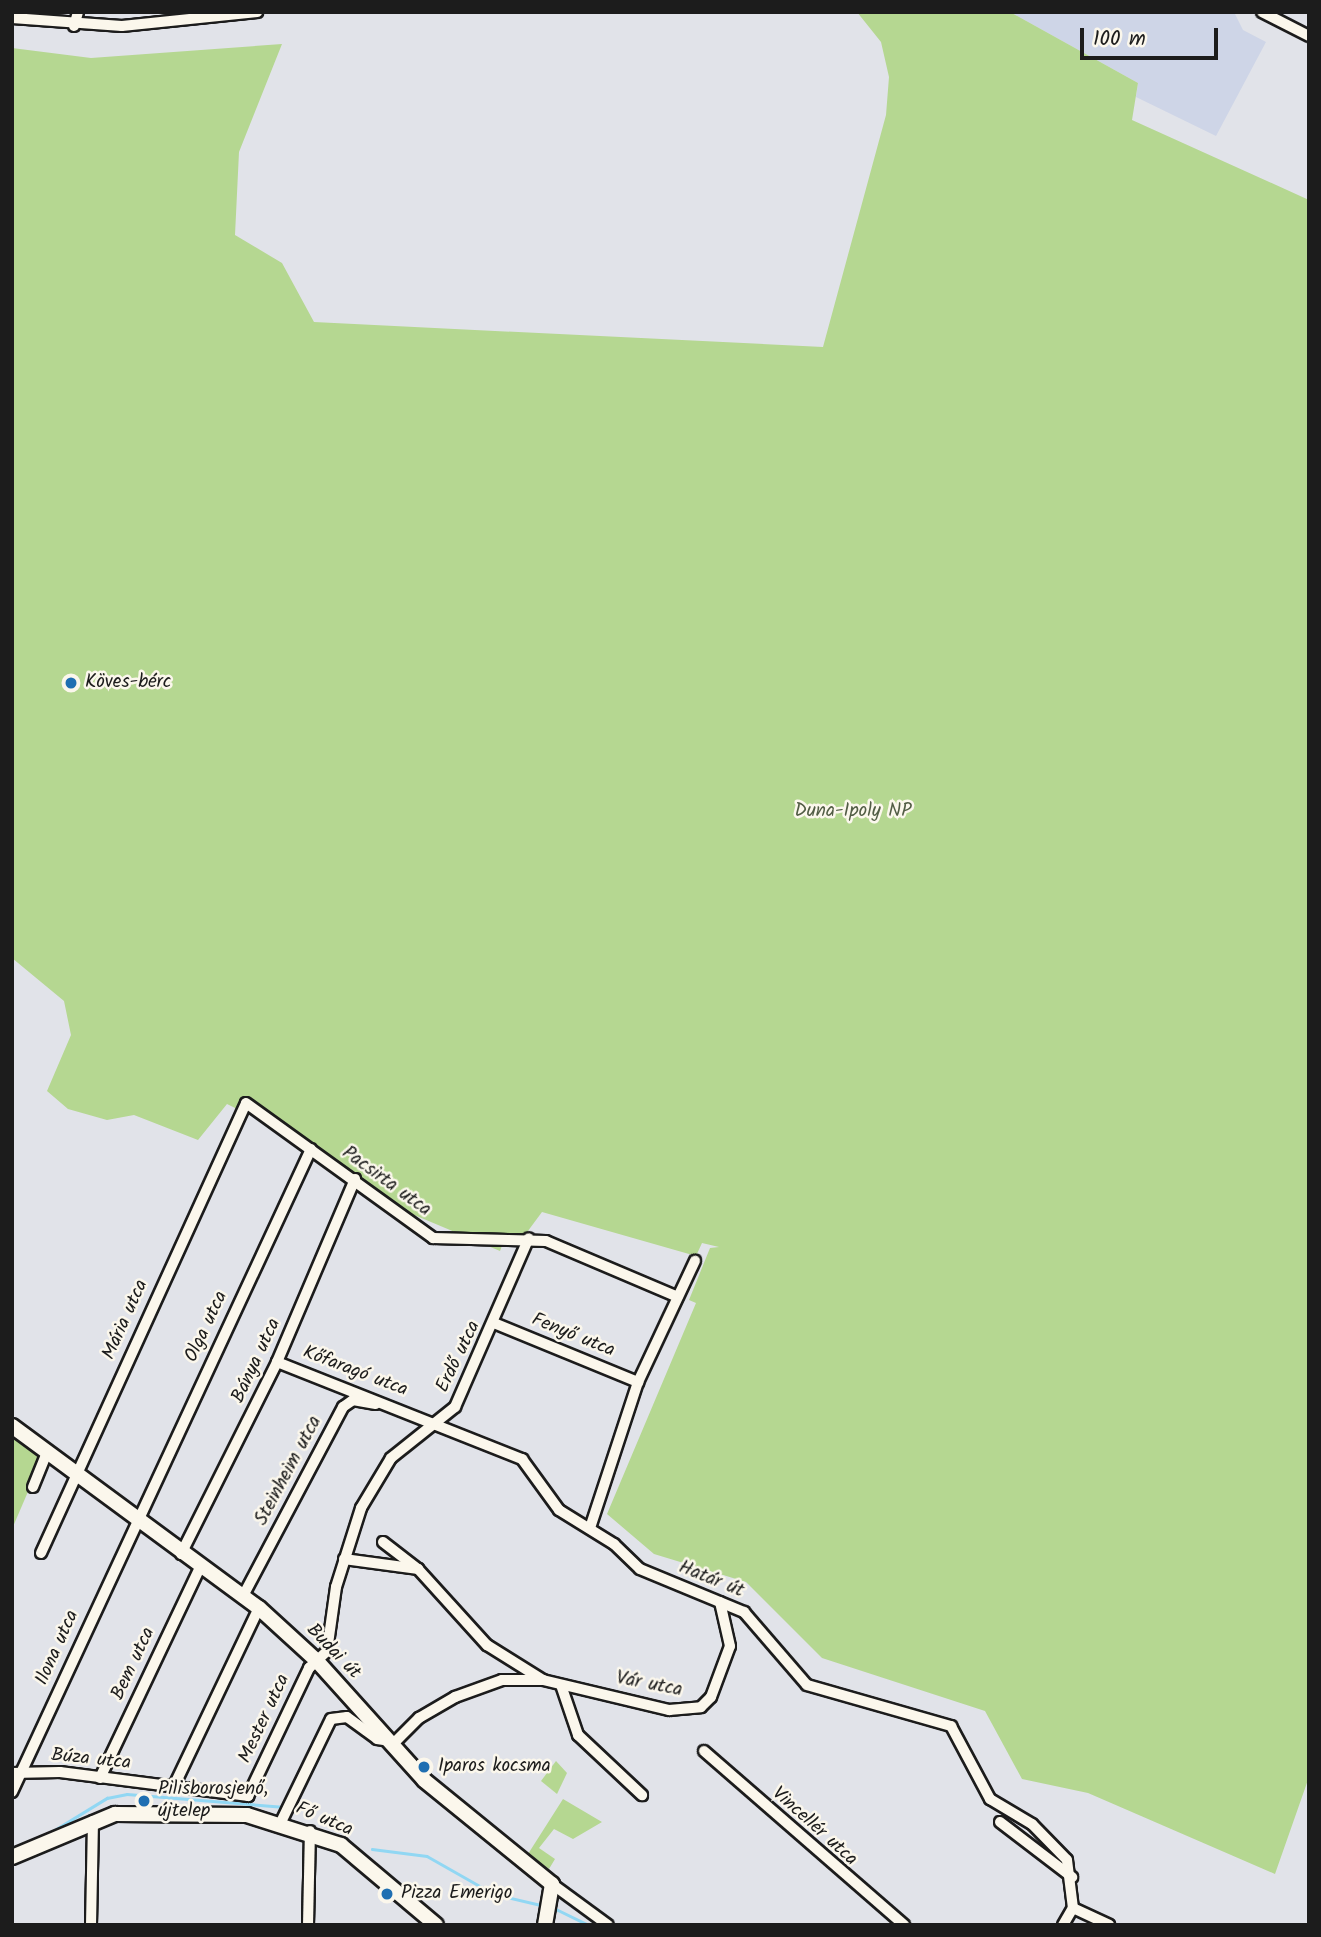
<!DOCTYPE html>
<html>
<head>
<meta charset="utf-8">
<style>
  body { margin:0 }
  #map { position:relative; width:1321px; height:1937px; overflow:hidden; background:#e1e3e9; font-family:Kalam,sans-serif }
  div>[style] { position:absolute }
  .built>* { inset:0; background:#ced5e7 }
  .green>* { inset:0; background:#b5d791 }
  .stream>* { height:2.5px; margin:-1.25px; padding:0 1.25px; transform-origin:1.25px; border-radius:1.25px; background:#91d7f3 }
  .roads { filter:drop-shadow(2px 0 #1c1c1c) drop-shadow(-2px 0 #1c1c1c) drop-shadow(0 2px #1c1c1c) drop-shadow(0 -2px #1c1c1c) }
  .street>* { height:10px; margin:-5px; padding:0 5px; transform-origin:5px; border-radius:5px; background:#fbf7ec }
  .secondary>* { height:14px; margin:-7px; padding:0 7px; transform-origin:7px; border-radius:7px; background:#fbf7ec }
  .dots>* { width:19px; height:19px; translate:-50% -50%; box-sizing:border-box; border:4px solid #fbf7ec; border-radius:50% }
  span { translate:-50% -50%; white-space:nowrap; text-align:center; line-height:1.15; -webkit-text-stroke:5px #fbf7ec; paint-order:stroke }
  .poi-label { font-size:19px; color:#1c1c1c }
  .left { translate:0 -50%; text-align:left }
  .park-label { font-size:19px; color:#525d45 }
  .street-label { font-size:19px; color:#1c1c1c }
  .frame { position:absolute; inset:0; border:14px solid #1c1c1c; pointer-events:none }
  .scale { position:absolute; left:1080px; top:28px; width:138px; height:32px; box-sizing:border-box; border:4px solid #1c1c1c; border-top:0; padding-left:9px; font-size:21px; line-height:24px; white-space:nowrap; color:#1c1c1c; -webkit-text-stroke:5px #fbf7ec; paint-order:stroke }
</style>
</head>
<body>
<div id="map">
  <div class="built">
    <div style="clip-path:polygon(1010px 12px,1234px 12px,1243px 30px,1266px 42px,1216px 136px,1136px 97px,1138px 83px)"></div>
  </div>
  <div class="green">
    <div style="clip-path:polygon(857px 12px,1010px 12px,1138px 83px,1132px 120px,1309px 200px,1309px 1777px,1275px 1874px,1088px 1793px,1022px 1779px,985px 1711px,822px 1658px,746px 1582px,654px 1554px,607px 1514px,696px 1303px,689px 1300px,710px 1248px,719px 1247px,702px 1243px,696px 1256px,542px 1212px,522px 1239px,506px 1235px,500px 1251px,400px 1209px,302px 1141px,227px 1104px,198px 1140px,134px 1115px,107px 1120px,68px 1109px,47px 1091px,71px 1035px,64px 1001px,12px 958px,12px 48px,91px 58px,282px 44px,239px 152px,235px 235px,282px 263px,314px 322px,823px 347px,886px 115px,889px 77px,881px 42px)"></div>
    <div style="clip-path:polygon(12px 1437px,42px 1459px,12px 1529px)"></div>
    <div style="clip-path:polygon(556px 1761px,567px 1773px,557px 1794px,541px 1781px)"></div>
    <div style="clip-path:polygon(563px 1799px,602px 1822px,573px 1839px,554px 1829px,539px 1848px,555px 1859px,549px 1869px,528px 1854px)"></div>
  </div>
  <div class="stream">
    <div style="left:43px;top:1837px;width:75px;rotate:-31.4deg"></div>
    <div style="left:107px;top:1798px;width:20px;rotate:-11deg"></div>
    <div style="left:127px;top:1794px;width:158px;rotate:4.7deg"></div>
    <div style="left:372px;top:1849px;width:55px;rotate:7.3deg"></div>
    <div style="left:427px;top:1856px;width:77px;rotate:29.6deg"></div>
    <div style="left:494px;top:1894px;width:52px;rotate:13.2deg"></div>
    <div style="left:554px;top:1908px;width:39px;rotate:26deg"></div>
  </div>
  <div class="roads">
    <div class="street">
      <div style="left:1262px;top:12px;width:53px;rotate:27.1deg"></div>
      <div style="left:12px;top:18px;width:110px;rotate:4.2deg"></div>
      <div style="left:122px;top:26px;width:136px;rotate:-5.9deg"></div>
      <div style="left:74px;top:26px;width:15px;rotate:-74deg"></div>
      <div style="left:494px;top:1323px;width:156px;rotate:22.3deg"></div>
      <div style="left:277px;top:1362px;width:264px;rotate:21.6deg"></div>
      <div style="left:522px;top:1459px;width:63px;rotate:54deg"></div>
      <div style="left:559px;top:1510px;width:65px;rotate:31.7deg"></div>
      <div style="left:614px;top:1544px;width:36px;rotate:44deg"></div>
      <div style="left:640px;top:1569px;width:113px;rotate:22.5deg"></div>
      <div style="left:744px;top:1612px;width:96px;rotate:49.2deg"></div>
      <div style="left:807px;top:1685px;width:150px;rotate:15.9deg"></div>
      <div style="left:951px;top:1726px;width:83px;rotate:61.9deg"></div>
      <div style="left:990px;top:1799px;width:49px;rotate:30.8deg"></div>
      <div style="left:1032px;top:1824px;width:50px;rotate:45.8deg"></div>
      <div style="left:1067px;top:1860px;width:48px;rotate:82.9deg"></div>
      <div style="left:33px;top:1487px;width:38px;rotate:-68deg"></div>
      <div style="left:590px;top:1528px;width:154px;rotate:-71.8deg"></div>
      <div style="left:638px;top:1382px;width:134px;rotate:-64.8deg"></div>
      <div style="left:383px;top:1542px;width:44px;rotate:37.6deg"></div>
      <div style="left:41px;top:1553px;width:494px;rotate:-65.5deg"></div>
      <div style="left:246px;top:1103px;width:231px;rotate:35.8deg"></div>
      <div style="left:433px;top:1238px;width:113px;rotate:1.5deg"></div>
      <div style="left:546px;top:1241px;width:143px;rotate:23deg"></div>
      <div style="left:181px;top:1554px;width:215px;rotate:-63.4deg"></div>
      <div style="left:277px;top:1362px;width:199px;rotate:-66.9deg"></div>
      <div style="left:344px;top:1559px;width:75px;rotate:7.7deg"></div>
      <div style="left:418px;top:1569px;width:103px;rotate:47.8deg"></div>
      <div style="left:487px;top:1645px;width:66px;rotate:32deg"></div>
      <div style="left:543px;top:1680px;width:130px;rotate:13.4deg"></div>
      <div style="left:669px;top:1710px;width:32px;rotate:-5deg"></div>
      <div style="left:701px;top:1707px;width:14px;rotate:-45deg"></div>
      <div style="left:711px;top:1697px;width:54px;rotate:-69.6deg"></div>
      <div style="left:730px;top:1646px;width:45px;rotate:-102.8deg"></div>
      <div style="left:243px;top:1596px;width:214px;rotate:-62.1deg"></div>
      <div style="left:343px;top:1407px;width:12px;rotate:-35deg"></div>
      <div style="left:353px;top:1400px;width:23px;rotate:10deg"></div>
      <div style="left:561px;top:1685px;width:53px;rotate:71.2deg"></div>
      <div style="left:578px;top:1735px;width:88px;rotate:43.2deg"></div>
      <div style="left:393px;top:1744px;width:37px;rotate:-45deg"></div>
      <div style="left:419px;top:1718px;width:42px;rotate:-30.3deg"></div>
      <div style="left:455px;top:1697px;width:50px;rotate:-19.9deg"></div>
      <div style="left:502px;top:1680px;width:41px"></div>
      <div style="left:704px;top:1751px;width:265px;rotate:41deg"></div>
      <div style="left:12px;top:1773px;width:48px;rotate:-1.2deg"></div>
      <div style="left:60px;top:1772px;width:190px;rotate:7.3deg"></div>
      <div style="left:248px;top:1796px;width:142px;rotate:-64.5deg"></div>
      <div style="left:309px;top:1668px;width:25px;rotate:-43deg"></div>
      <div style="left:327px;top:1651px;width:65px;rotate:-82deg"></div>
      <div style="left:336px;top:1587px;width:83px;rotate:-72.4deg"></div>
      <div style="left:361px;top:1508px;width:58px;rotate:-59deg"></div>
      <div style="left:391px;top:1458px;width:82px;rotate:-38.6deg"></div>
      <div style="left:455px;top:1407px;width:184px;rotate:-66.4deg"></div>
      <div style="left:100px;top:1778px;width:236px;rotate:-64.6deg"></div>
      <div style="left:174px;top:1786px;width:197px;rotate:-64.5deg"></div>
      <div style="left:12px;top:1792px;width:709px;rotate:-65.06deg"></div>
      <div style="left:281px;top:1822px;width:114px;rotate:-64.1deg"></div>
      <div style="left:331px;top:1719px;width:16px;rotate:-7deg"></div>
      <div style="left:347px;top:1717px;width:37px;rotate:36deg"></div>
      <div style="left:377px;top:1739px;width:12px;rotate:9deg"></div>
      <div style="left:1000px;top:1822px;width:91px;rotate:37.4deg"></div>
      <div style="left:552px;top:1884px;width:69px;rotate:36.2deg"></div>
      <div style="left:1073px;top:1908px;width:40px;rotate:25deg"></div>
      <div style="left:91px;top:1925px;width:104px;rotate:-88.9deg"></div>
      <div style="left:308px;top:1925px;width:94px;rotate:-88.8deg"></div>
      <div style="left:1063px;top:1925px;width:20px;rotate:-60deg"></div>
    </div>
    <div class="secondary">
      <div style="left:12px;top:1426px;width:307px;rotate:36.4deg"></div>
      <div style="left:259px;top:1608px;width:79px;rotate:42.4deg"></div>
      <div style="left:317px;top:1661px;width:160px;rotate:48deg"></div>
      <div style="left:424px;top:1780px;width:165px;rotate:39.1deg"></div>
      <div style="left:552px;top:1884px;width:42px;rotate:99.7deg"></div>
      <div style="left:12px;top:1857px;width:112px;rotate:-22.7deg"></div>
      <div style="left:115px;top:1814px;width:132px;rotate:0.4deg"></div>
      <div style="left:247px;top:1815px;width:99px;rotate:17.7deg"></div>
      <div style="left:341px;top:1845px;width:124px;rotate:40.1deg"></div>
    </div>
  </div>
  <div class="dots">
    <div style="left:71px;top:683px;background:#1f6fb2"></div>
    <div style="left:424px;top:1767px;background:#1f6fb2"></div>
    <div style="left:144px;top:1801px;background:#1f6fb2"></div>
    <div style="left:387px;top:1894px;background:#1f6fb2"></div>
  </div>
  <div class="poi-label">
    <span class="left" style="left:85px;top:683px">Köves-bérc</span>
    <span class="left" style="left:438px;top:1767px">Iparos kocsma</span>
    <span class="left" style="left:158px;top:1801px">Pilisborosjenő,<br>újtelep</span>
    <span class="left" style="left:401px;top:1894px">Pizza Emerigo</span>
  </div>
  <div class="park-label">
    <span style="left:853px;top:812px">Duna-Ipoly NP</span>
  </div>
  <div class="street-label">
    <span style="left:386px;top:1182px;rotate:36deg">Pacsirta utca</span>
    <span style="left:126px;top:1320px;rotate:-66deg">Mária utca</span>
    <span style="left:207px;top:1327px;rotate:-65deg">Olga utca</span>
    <span style="left:573px;top:1336px;rotate:22deg">Fenyő utca</span>
    <span style="left:459px;top:1357px;rotate:-64deg">Erdő utca</span>
    <span style="left:257px;top:1361px;rotate:-65deg">Bánya utca</span>
    <span style="left:355px;top:1372px;rotate:21deg">Kőfaragó utca</span>
    <span style="left:289px;top:1471px;rotate:-62deg">Steinheim utca</span>
    <span style="left:711px;top:1580px;rotate:22deg">Határ út</span>
    <span style="left:58px;top:1648px;rotate:-66deg">Ilona utca</span>
    <span style="left:333px;top:1652px;rotate:46deg">Budai út</span>
    <span style="left:134px;top:1664px;rotate:-65deg">Bem utca</span>
    <span style="left:649px;top:1685px;rotate:11deg">Vár utca</span>
    <span style="left:265px;top:1719px;rotate:-65deg">Mester utca</span>
    <span style="left:91px;top:1760px;rotate:6deg">Búza utca</span>
    <span style="left:324px;top:1820px;rotate:23deg">Fő utca</span>
    <span style="left:814px;top:1827px;rotate:42deg">Vincellér utca</span>
  </div>
  <div class="frame"></div>
  <div class="scale">100 m</div>
</div>
</body>
</html>
